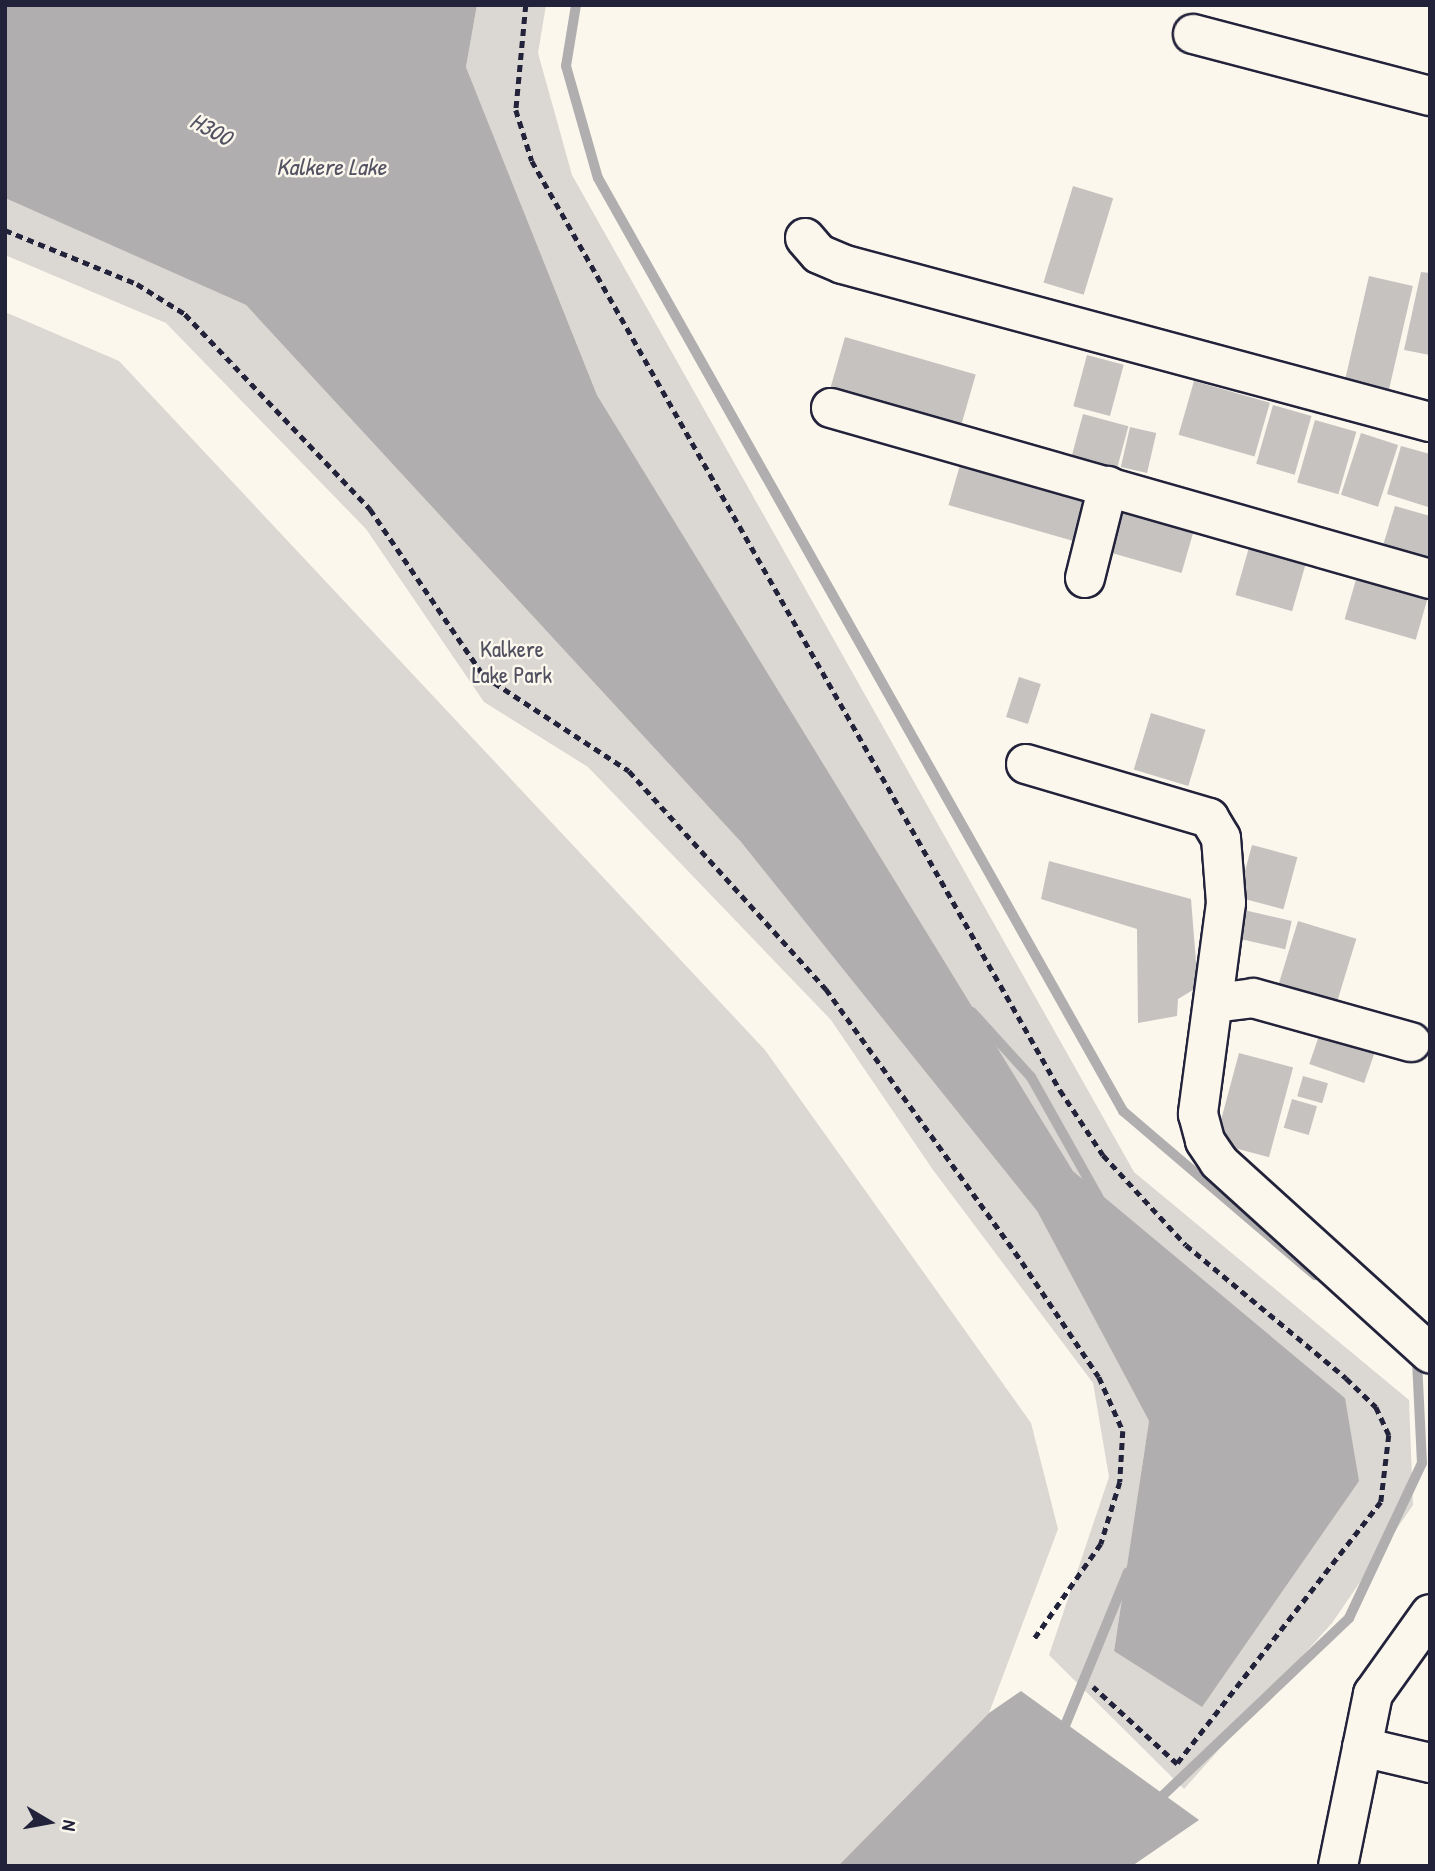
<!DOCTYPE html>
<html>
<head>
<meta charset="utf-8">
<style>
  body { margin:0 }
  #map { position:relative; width:1435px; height:1871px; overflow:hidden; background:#fbf7ec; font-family:"Patrick Hand",sans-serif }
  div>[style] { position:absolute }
  .green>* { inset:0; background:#dbd8d3 }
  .water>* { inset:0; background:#b1aeb0 }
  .stream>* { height:10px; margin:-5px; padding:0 5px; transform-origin:5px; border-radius:5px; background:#b1aeb0 }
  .building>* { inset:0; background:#c6c2c0; transform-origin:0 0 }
  .path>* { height:4.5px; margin-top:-2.25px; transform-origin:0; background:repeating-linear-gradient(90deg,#22223b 0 7px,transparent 0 12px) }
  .roads { filter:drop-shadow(2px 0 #22223b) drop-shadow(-2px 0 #22223b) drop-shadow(0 2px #22223b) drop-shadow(0 -2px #22223b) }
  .street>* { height:38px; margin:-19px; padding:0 19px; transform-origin:19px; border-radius:19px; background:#fbf7ec }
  span { translate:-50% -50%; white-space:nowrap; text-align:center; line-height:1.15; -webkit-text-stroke:5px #fbf7ec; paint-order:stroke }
  .park-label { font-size:23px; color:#505061 }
  .water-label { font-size:24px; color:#545364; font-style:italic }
  .frame { position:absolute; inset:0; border:7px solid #22223b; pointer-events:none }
  .north { position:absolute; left:14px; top:1787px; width:70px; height:70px; -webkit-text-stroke:5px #fbf7ec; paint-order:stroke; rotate:100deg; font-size:19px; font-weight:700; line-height:28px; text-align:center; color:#22223b }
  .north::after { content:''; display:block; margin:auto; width:24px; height:32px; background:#22223b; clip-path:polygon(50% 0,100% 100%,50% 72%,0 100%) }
</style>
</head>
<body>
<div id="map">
  <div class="green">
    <div style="clip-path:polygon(477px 5px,546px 5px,538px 53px,572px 175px,1134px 1172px,1409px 1400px,1413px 1505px,1332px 1623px,1184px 1789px,1049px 1655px,1109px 1477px,1093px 1383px,933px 1170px,831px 1020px,588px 767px,484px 702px,366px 529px,166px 323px,5px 255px,5px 198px,246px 305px,741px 842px,1037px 1211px,1149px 1421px,1114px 1651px,1345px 1398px,1073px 1171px,597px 395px,466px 67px)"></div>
    <div style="clip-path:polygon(5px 312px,119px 361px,765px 1050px,1031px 1423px,1058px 1529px,989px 1713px,838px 1866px,5px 1866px)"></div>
  </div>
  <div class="water">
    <div style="clip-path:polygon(5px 5px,477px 5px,466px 67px,597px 395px,1073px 1171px,1345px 1398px,1359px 1481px,1202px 1707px,1114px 1651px,1149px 1421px,1037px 1211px,741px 842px,246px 305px,5px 198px)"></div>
    <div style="clip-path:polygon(1021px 1691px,1199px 1820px,1132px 1866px,838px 1866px,989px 1713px)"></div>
  </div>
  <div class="stream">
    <div style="left:576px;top:5px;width:62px;rotate:99.3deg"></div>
    <div style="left:566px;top:66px;width:116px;rotate:74.1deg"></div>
    <div style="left:598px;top:178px;width:1071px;rotate:60.63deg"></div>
    <div style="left:1123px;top:1111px;width:253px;rotate:40.5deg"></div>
    <div style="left:972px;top:1012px;width:88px;rotate:47.8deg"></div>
    <div style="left:1031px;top:1077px;width:139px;rotate:60.7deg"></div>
    <div style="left:1062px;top:1733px;width:174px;rotate:-67.7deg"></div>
    <div style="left:1156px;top:1802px;width:267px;rotate:-43.6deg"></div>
    <div style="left:1349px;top:1618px;width:171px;rotate:-64.8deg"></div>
    <div style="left:1422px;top:1463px;width:101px;rotate:-92.8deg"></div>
  </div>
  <div class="building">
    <div style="left:1073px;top:186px;width:42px;height:101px;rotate:17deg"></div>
    <div style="clip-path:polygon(1421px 272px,1430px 273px,1430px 355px,1404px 350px)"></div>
    <div style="left:1369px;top:276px;width:45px;height:111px;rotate:13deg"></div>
    <div style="left:845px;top:337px;width:136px;height:54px;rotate:16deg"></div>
    <div style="left:1087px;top:355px;width:38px;height:53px;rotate:15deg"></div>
    <div style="left:1194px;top:381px;width:79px;height:56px;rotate:16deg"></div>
    <div style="left:1273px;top:405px;width:40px;height:61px;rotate:16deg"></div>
    <div style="left:1083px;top:414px;width:47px;height:45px;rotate:15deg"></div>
    <div style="left:1315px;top:420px;width:43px;height:65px;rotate:16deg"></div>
    <div style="left:1130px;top:427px;width:27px;height:41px;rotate:13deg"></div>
    <div style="left:1361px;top:433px;width:39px;height:65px;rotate:18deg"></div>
    <div style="clip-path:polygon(1401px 446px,1430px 454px,1428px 507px,1387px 494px)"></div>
    <div style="left:962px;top:458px;width:129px;height:49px;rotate:16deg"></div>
    <div style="left:1122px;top:505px;width:76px;height:49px;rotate:16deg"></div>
    <div style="clip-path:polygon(1395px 506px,1430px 516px,1430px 567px,1381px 552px)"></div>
    <div style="left:1250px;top:544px;width:59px;height:53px;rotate:16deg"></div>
    <div style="left:1357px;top:576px;width:74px;height:45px;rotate:16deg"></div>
    <div style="left:1019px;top:677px;width:23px;height:42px;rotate:18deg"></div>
    <div style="left:1151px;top:713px;width:57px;height:59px;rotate:17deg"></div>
    <div style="left:1252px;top:845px;width:47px;height:54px;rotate:15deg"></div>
    <div style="clip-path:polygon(1049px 861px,1191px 899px,1198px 987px,1178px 999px,1177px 1016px,1138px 1023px,1137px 929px,1041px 899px)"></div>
    <div style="left:1244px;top:910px;width:49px;height:29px;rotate:13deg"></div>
    <div style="left:1298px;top:921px;width:61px;height:72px;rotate:17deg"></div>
    <div style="left:1321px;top:1030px;width:58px;height:36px;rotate:19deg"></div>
    <div style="left:1239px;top:1053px;width:56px;height:93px;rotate:15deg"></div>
    <div style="left:1303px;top:1076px;width:26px;height:21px;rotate:16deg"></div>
    <div style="left:1292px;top:1099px;width:26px;height:30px;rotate:16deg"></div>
  </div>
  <div class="path">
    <div style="left:526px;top:5px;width:105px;rotate:95.4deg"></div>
    <div style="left:516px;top:110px;width:53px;rotate:72.6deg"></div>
    <div style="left:532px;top:161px;width:1069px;rotate:60.39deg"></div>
    <div style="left:1060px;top:1090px;width:78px;rotate:56.5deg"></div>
    <div style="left:1103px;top:1155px;width:122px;rotate:47.3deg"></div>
    <div style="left:1186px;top:1245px;width:208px;rotate:39.7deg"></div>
    <div style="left:1346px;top:1378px;width:42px;rotate:44deg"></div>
    <div style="left:1376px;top:1407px;width:31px;rotate:65deg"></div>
    <div style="left:1389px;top:1435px;width:67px;rotate:96.8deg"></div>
    <div style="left:1381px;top:1502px;width:332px;rotate:127.9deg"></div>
    <div style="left:1177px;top:1764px;width:114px;rotate:-137.5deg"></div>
    <div style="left:5px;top:230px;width:143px;rotate:22.2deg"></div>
    <div style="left:137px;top:284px;width:57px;rotate:32deg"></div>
    <div style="left:185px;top:314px;width:269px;rotate:46.5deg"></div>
    <div style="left:370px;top:509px;width:202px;rotate:55.7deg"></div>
    <div style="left:484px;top:676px;width:173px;rotate:33.2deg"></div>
    <div style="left:629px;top:771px;width:294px;rotate:47.9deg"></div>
    <div style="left:826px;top:989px;width:336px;rotate:54.3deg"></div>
    <div style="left:1022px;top:1262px;width:138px;rotate:56.2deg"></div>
    <div style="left:1099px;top:1377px;width:59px;rotate:66deg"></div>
    <div style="left:1123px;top:1431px;width:51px;rotate:93.4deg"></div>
    <div style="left:1120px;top:1482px;width:65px;rotate:107deg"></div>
    <div style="left:1101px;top:1544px;width:115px;rotate:125.1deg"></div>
  </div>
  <div class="roads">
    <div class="street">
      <div style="left:1193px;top:34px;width:245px;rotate:14.7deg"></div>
      <div style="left:805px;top:238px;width:21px;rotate:49deg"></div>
      <div style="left:819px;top:254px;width:25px;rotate:23deg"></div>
      <div style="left:842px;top:264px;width:609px;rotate:15.04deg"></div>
      <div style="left:831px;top:408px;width:623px;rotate:15.93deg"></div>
      <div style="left:1085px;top:578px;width:95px;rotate:-76deg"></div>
      <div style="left:1026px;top:764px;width:191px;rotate:16.4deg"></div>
      <div style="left:1209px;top:818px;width:23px;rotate:59deg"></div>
      <div style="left:1221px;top:838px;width:65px;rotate:85.6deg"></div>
      <div style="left:1226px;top:903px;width:213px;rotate:97.6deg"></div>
      <div style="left:1198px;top:1114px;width:28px;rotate:75deg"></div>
      <div style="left:1205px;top:1141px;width:25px;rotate:56deg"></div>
      <div style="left:1219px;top:1162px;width:285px;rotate:42.2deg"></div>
      <div style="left:1214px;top:1003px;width:39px;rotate:-7deg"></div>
      <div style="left:1253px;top:998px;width:164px;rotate:15.6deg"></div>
      <div style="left:1362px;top:1747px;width:70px;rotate:13.2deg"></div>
      <div style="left:1338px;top:1866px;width:176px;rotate:-78.5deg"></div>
      <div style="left:1373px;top:1694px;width:98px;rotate:-54.5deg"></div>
    </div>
  </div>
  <div class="park-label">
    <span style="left:512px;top:662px">Kalkere<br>Lake Park</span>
  </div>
  <div class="water-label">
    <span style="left:211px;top:129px;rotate:28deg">H300</span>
    <span style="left:331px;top:167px">Kalkere Lake</span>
  </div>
  <div class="frame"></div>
  <div class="north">N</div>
</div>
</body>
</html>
